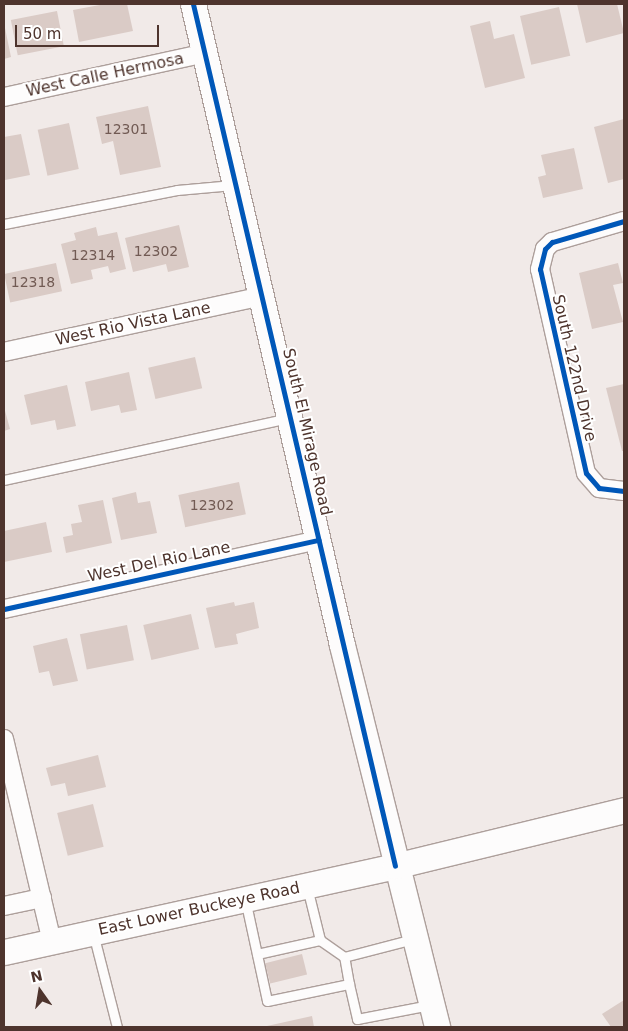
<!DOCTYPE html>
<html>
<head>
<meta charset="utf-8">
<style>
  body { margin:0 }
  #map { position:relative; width:628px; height:1031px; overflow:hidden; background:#f1eae8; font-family:"DejaVu Sans",sans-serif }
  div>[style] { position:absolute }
  .building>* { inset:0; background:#dacbc6; transform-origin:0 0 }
  .roads { filter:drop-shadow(1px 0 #ad9f9b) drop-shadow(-1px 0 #ad9f9b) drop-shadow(0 1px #ad9f9b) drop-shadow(0 -1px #ad9f9b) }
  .service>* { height:9px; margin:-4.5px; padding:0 4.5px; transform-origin:4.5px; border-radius:4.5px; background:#fdfcfc }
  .minor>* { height:18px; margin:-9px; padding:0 9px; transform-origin:9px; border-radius:9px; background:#fdfcfc }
  .secondary>* { height:25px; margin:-12.5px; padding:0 12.5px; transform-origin:12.5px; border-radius:12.5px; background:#fdfcfc }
  .cycleway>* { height:5px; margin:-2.5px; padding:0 2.5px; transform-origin:2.5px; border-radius:2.5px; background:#0057b8 }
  span { translate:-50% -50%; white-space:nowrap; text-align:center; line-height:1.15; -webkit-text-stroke:4px #fff; paint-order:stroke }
  .number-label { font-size:14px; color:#715a53 }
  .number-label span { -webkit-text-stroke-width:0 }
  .street-label { font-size:16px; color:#4e342d }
  .frame { position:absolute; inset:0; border:5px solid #4e342d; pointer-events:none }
  .north { position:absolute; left:15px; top:966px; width:50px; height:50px; -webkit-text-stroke:4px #fff; paint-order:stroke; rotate:347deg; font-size:14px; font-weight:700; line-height:20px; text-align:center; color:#4e342d }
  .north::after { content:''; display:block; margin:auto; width:18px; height:22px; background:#4e342d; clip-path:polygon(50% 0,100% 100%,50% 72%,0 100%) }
  .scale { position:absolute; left:15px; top:25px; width:144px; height:22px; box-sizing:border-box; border:2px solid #4e342d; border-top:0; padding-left:6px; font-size:15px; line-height:18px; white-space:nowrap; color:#4e342d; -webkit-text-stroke:4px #fff; paint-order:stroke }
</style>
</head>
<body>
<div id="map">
  <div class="building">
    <div style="clip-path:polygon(105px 4px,127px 4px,133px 31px,79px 42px,73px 10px)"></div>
    <div style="clip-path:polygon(577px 4px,617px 4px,624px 33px,586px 43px)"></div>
    <div style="left:559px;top:7px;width:50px;height:40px;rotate:77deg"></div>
    <div style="left:57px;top:11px;width:36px;height:47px;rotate:79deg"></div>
    <div style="clip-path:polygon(490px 21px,494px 39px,514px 34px,525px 78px,485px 88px,470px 26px)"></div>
    <div style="clip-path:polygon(5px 28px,11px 57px,4px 59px,4px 29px)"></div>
    <div style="clip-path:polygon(148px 106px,161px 167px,120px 175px,113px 141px,102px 144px,96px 117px)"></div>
    <div style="clip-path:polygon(624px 119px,624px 179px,608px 183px,594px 127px)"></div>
    <div style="left:69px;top:123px;width:47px;height:32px;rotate:78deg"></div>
    <div style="clip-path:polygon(21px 134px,30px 175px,5px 180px,4px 137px)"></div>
    <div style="clip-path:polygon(574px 148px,583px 189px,543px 198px,538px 177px,546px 175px,541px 155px)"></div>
    <div style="clip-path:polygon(179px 225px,189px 267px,168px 272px,166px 264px,133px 272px,125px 238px)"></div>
    <div style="clip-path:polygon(96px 227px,98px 236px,117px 232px,126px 269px,110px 273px,108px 266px,91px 270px,93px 279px,71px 284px,61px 244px,76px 240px,74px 233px)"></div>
    <div style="left:56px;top:263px;width:29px;height:53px;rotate:78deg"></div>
    <div style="clip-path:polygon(618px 263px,623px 283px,613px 285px,623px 322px,592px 329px,579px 273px)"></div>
    <div style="left:195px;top:357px;width:32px;height:48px;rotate:77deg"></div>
    <div style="clip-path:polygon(129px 372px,137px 410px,121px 413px,119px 405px,91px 411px,85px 382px)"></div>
    <div style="clip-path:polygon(624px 384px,624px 451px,622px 451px,606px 388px)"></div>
    <div style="clip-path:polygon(67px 385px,76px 426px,57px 430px,55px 420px,31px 425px,24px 395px)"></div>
    <div style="clip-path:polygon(4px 407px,10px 429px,4px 431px)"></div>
    <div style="left:239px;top:482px;width:33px;height:62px;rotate:78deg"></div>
    <div style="clip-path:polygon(136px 492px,138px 503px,150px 501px,157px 533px,121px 540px,112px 498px)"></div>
    <div style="clip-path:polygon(103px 500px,112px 543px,66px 553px,63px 537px,73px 535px,71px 524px,82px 522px,78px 505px)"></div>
    <div style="clip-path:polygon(46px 522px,52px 552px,4px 562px,4px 531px)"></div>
    <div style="clip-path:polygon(234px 602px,235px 606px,254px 602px,259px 628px,236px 634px,238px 644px,215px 648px,206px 608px)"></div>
    <div style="left:191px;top:614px;width:36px;height:49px;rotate:77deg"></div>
    <div style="left:127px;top:625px;width:36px;height:48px;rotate:79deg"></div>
    <div style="clip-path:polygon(67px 638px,78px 681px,53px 686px,49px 671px,39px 673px,33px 646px)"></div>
    <div style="clip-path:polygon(98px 755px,106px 787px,68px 796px,65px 783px,51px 786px,46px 768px)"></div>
    <div style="left:93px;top:804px;width:44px;height:37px;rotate:76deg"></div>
    <div style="left:302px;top:954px;width:21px;height:38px;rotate:76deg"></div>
    <div style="clip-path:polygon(624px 1000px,624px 1027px,611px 1027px,602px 1014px)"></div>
    <div style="clip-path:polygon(312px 1016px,314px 1027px,267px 1027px,267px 1026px)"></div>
  </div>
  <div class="roads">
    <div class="service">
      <div style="left:4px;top:224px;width:176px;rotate:-11.1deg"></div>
      <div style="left:177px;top:190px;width:56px;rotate:-5.1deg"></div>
      <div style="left:4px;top:480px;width:291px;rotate:-12.3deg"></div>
      <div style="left:307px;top:887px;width:55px;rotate:76.2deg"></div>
      <div style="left:245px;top:899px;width:104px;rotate:77.8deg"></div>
      <div style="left:267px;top:1001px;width:84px;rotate:-11.7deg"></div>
      <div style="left:349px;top:984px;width:27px;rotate:-100deg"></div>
      <div style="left:344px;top:957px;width:71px;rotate:-14.6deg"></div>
      <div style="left:93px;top:933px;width:97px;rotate:75.7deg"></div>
      <div style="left:257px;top:954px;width:65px;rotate:-12.5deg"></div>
      <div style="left:320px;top:940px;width:29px;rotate:35deg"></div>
      <div style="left:349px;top:984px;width:36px;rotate:77deg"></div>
      <div style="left:357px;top:1019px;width:74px;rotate:-10.9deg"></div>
    </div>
    <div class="minor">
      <div style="left:4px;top:97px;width:207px;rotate:-12.3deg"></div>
      <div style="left:624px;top:221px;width:75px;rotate:163.7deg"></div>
      <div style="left:552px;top:242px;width:10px;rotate:135deg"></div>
      <div style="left:545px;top:249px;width:21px;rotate:104deg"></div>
      <div style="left:540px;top:269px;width:209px;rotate:77.3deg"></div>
      <div style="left:586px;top:473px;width:20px;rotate:49deg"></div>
      <div style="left:599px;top:488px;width:25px;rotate:7deg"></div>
      <div style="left:4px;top:352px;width:264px;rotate:-12.2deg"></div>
      <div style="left:4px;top:609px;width:322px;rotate:-12.4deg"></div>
      <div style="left:4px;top:739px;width:209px;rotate:76.7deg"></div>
      <div style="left:4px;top:906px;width:39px;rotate:-12deg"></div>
    </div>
    <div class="secondary">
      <div style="left:193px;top:4px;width:658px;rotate:76.91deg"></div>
      <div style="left:342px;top:645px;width:394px;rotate:76deg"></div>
      <div style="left:4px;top:952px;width:400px;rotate:-12.4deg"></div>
      <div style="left:395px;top:866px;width:236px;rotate:-13.7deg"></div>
    </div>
  </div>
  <div class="cycleway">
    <div style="left:193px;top:4px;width:885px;rotate:76.81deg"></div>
    <div style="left:624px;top:221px;width:75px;rotate:163.7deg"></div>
    <div style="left:552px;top:242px;width:10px;rotate:135deg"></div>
    <div style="left:545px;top:249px;width:21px;rotate:104deg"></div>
    <div style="left:540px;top:269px;width:209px;rotate:77.3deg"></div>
    <div style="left:586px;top:473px;width:20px;rotate:49deg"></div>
    <div style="left:599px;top:488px;width:25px;rotate:7deg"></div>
    <div style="left:4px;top:609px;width:322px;rotate:-12.4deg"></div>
  </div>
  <div class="number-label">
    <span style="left:126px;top:129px">12301</span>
    <span style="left:156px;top:251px">12302</span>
    <span style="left:93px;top:255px">12314</span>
    <span style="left:33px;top:282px">12318</span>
    <span style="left:212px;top:505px">12302</span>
  </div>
  <div class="street-label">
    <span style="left:105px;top:75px;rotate:-12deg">West Calle Hermosa</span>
    <span style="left:133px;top:324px;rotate:-12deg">West Rio Vista Lane</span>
    <span style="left:574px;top:368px;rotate:77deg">South 122nd Drive</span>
    <span style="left:307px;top:432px;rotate:77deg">South El Mirage Road</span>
    <span style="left:159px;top:562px;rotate:-12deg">West Del Rio Lane</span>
    <span style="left:199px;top:909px;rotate:-12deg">East Lower Buckeye Road</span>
  </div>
  <div class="frame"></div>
  <div class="north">N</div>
  <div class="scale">50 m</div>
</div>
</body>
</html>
